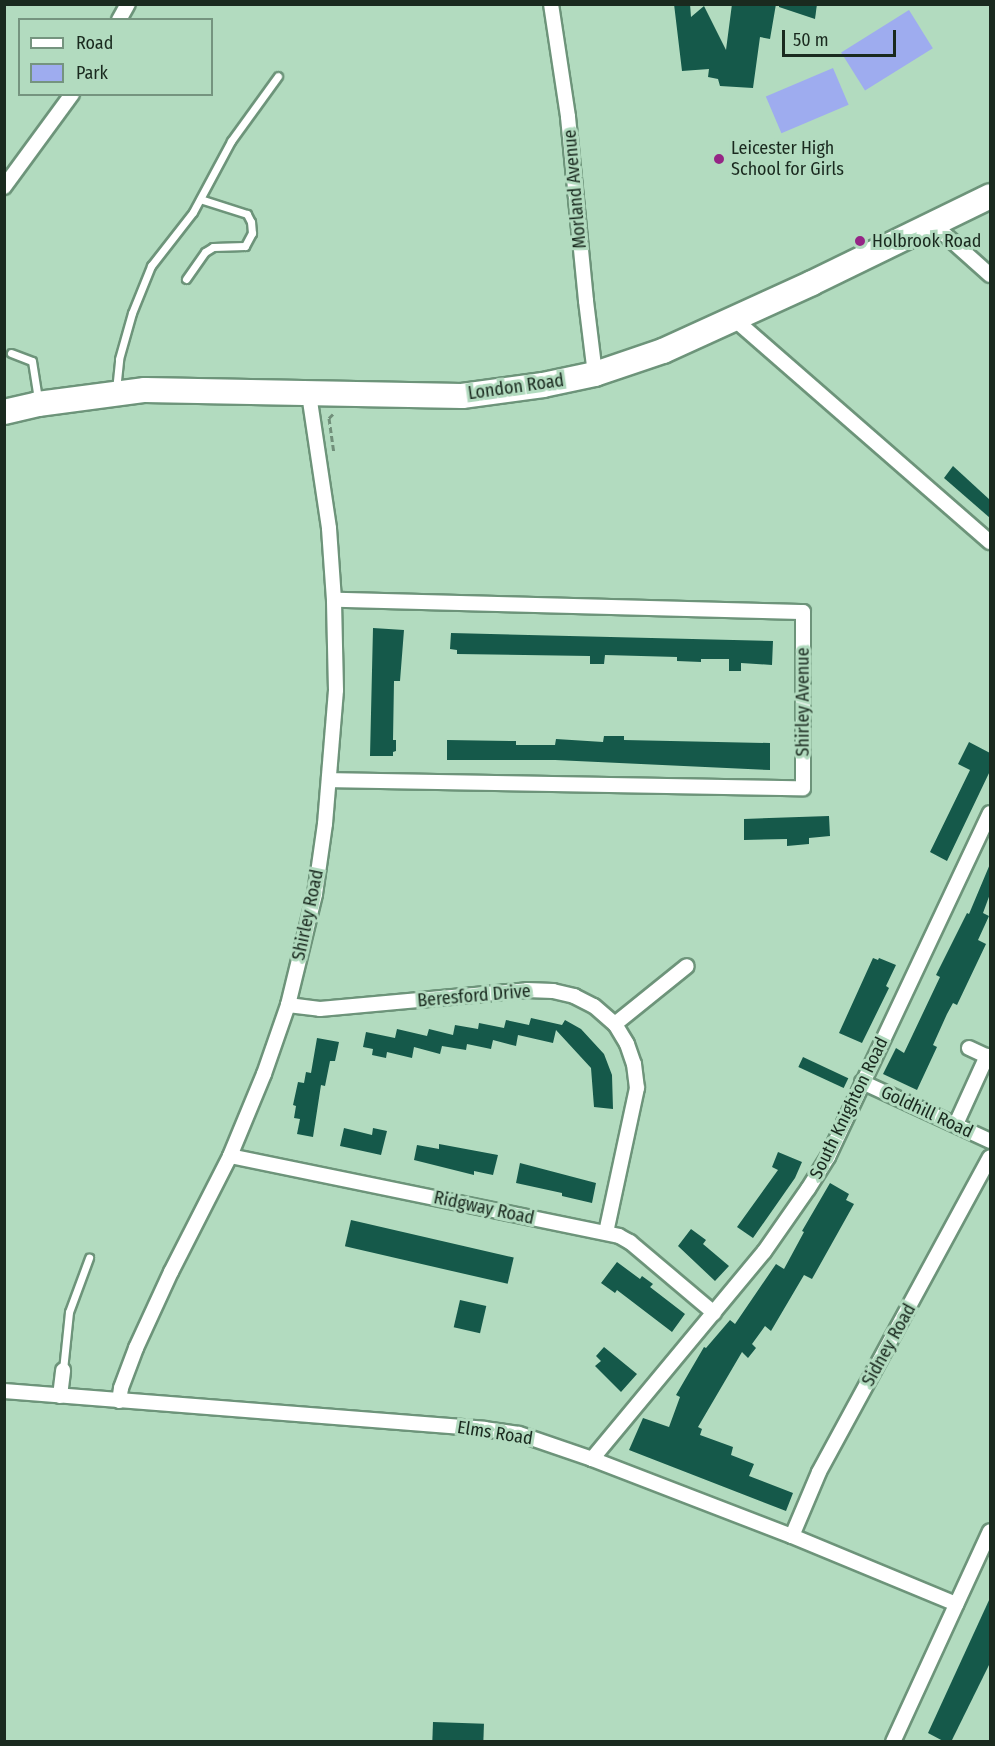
<!DOCTYPE html>
<html>
<head>
<meta charset="utf-8">
<style>
  body { margin:0 }
  #map { position:relative; width:995px; height:1746px; overflow:hidden; background:#b2dbbf; font-family:"Fira Sans Condensed",sans-serif }
  div>[style] { position:absolute }
  .green>* { inset:0; background:#9eacef; transform-origin:0 0 }
  .building>* { inset:0; background:#15594a; transform-origin:0 0 }
  .path>* { height:3px; margin-top:-1.5px; transform-origin:0; background:repeating-linear-gradient(90deg,#718f7a 0 6px,transparent 0 9px) }
  .roads { filter:drop-shadow(2px 0 #6d947a) drop-shadow(-2px 0 #6d947a) drop-shadow(0 2px #6d947a) drop-shadow(0 -2px #6d947a) }
  .lane>* { height:7px; margin:-3.5px; padding:0 3.5px; transform-origin:3.5px; border-radius:3.5px; background:#fff }
  .street>* { height:14px; margin:-7px; padding:0 7px; transform-origin:7px; border-radius:7px; background:#fff }
  .highway>* { height:24px; margin:-12px; padding:0 12px; transform-origin:12px; border-radius:12px; background:#fff }
  .dots>* { width:16px; height:16px; translate:-50% -50%; box-sizing:border-box; border:3px solid #b2dbbf; border-radius:50% }
  span { translate:-50% -50%; white-space:nowrap; text-align:center; line-height:1.15; -webkit-text-stroke:6px #b2dbbf; paint-order:stroke }
  .poi-label { font-size:18px; color:#1a2a1f }
  .left { translate:0 -50%; text-align:left }
  .street-label { font-size:18px; color:#1a2a1f }
  .frame { position:absolute; inset:0; border:6px solid #1a2a1f; pointer-events:none }
  .legend { position:absolute; left:18px; top:18px; width:195px; height:78px; box-sizing:border-box; background:#b2dbbf; border:2px solid #75947f; margin:0; padding:8px 10px; list-style:none; font-size:18px; color:#1a2a1f }
  .legend li { display:flex; align-items:center; gap:12px; height:30px }
  .legend b { width:30px; border:2px solid #75947f }
  .scale { position:absolute; left:782px; top:30px; width:114px; height:27px; box-sizing:border-box; border:3px solid #1a2a1f; border-top:0; padding-left:8px; font-size:18px; line-height:21px; white-space:nowrap; color:#1a2a1f; -webkit-text-stroke:4px #b2dbbf; paint-order:stroke }
</style>
</head>
<body>
<div id="map">
  <div class="green">
    <div style="left:909px;top:10px;width:45px;height:80px;rotate:58deg"></div>
    <div style="left:833px;top:68px;width:40px;height:73px;rotate:67deg"></div>
  </div>
  <div class="building">
    <div style="clip-path:polygon(674px 4px,690px 4px,691px 17px,704px 6px,726px 50px,732px 4px,776px 4px,770px 39px,760px 37px,753px 88px,720px 86px,718px 79px,708px 77px,709px 69px,682px 71px)"></div>
    <div style="clip-path:polygon(779px 4px,817px 4px,815px 19px,779px 7px)"></div>
    <div style="clip-path:polygon(953px 466px,990px 500px,990px 518px,944px 478px)"></div>
    <div style="clip-path:polygon(373px 628px,404px 630px,400px 681px,394px 681px,393px 740px,396px 740px,396px 751px,393px 752px,393px 756px,370px 756px)"></div>
    <div style="clip-path:polygon(451px 633px,773px 641px,772px 665px,741px 663px,741px 671px,729px 671px,729px 659px,701px 659px,701px 662px,677px 661px,677px 657px,605px 655px,604px 664px,590px 664px,590px 656px,457px 654px,457px 650px,450px 649px)"></div>
    <div style="clip-path:polygon(604px 736px,624px 736px,624px 740px,770px 743px,770px 770px,555px 760px,447px 760px,447px 740px,516px 741px,516px 745px,555px 745px,556px 739px,603px 742px)"></div>
    <div style="clip-path:polygon(969px 742px,990px 753px,990px 771px,947px 861px,930px 852px,970px 770px,958px 764px)"></div>
    <div style="clip-path:polygon(829px 816px,830px 836px,809px 838px,809px 844px,787px 846px,787px 839px,744px 840px,744px 819px)"></div>
    <div style="clip-path:polygon(990px 864px,990px 894px,983px 913px,989px 916px,978px 940px,986px 944px,957px 1005px,953px 1003px,947px 1014px,933px 1045px,937px 1047px,917px 1090px,883px 1074px,896px 1048px,904px 1053px,940px 977px,936px 975px,967px 913px,969px 914px)"></div>
    <div style="clip-path:polygon(873px 958px,878px 960px,879px 958px,896px 965px,886px 986px,889px 988px,862px 1043px,839px 1033px)"></div>
    <div style="clip-path:polygon(531px 1018px,562px 1025px,565px 1020px,581px 1029px,604px 1054px,612px 1075px,613px 1109px,594px 1107px,591px 1068px,556px 1030px,553px 1043px,518px 1035px,516px 1046px,493px 1040px,491px 1049px,467px 1044px,466px 1050px,442px 1046px,440px 1054px,414px 1047px,412px 1058px,387px 1052px,386px 1058px,372px 1055px,373px 1049px,363px 1047px,366px 1032px,395px 1038px,397px 1029px,427px 1036px,429px 1029px,453px 1035px,455px 1025px,478px 1029px,479px 1023px,504px 1028px,506px 1020px,529px 1025px)"></div>
    <div style="clip-path:polygon(317px 1038px,339px 1042px,335px 1061px,330px 1061px,325px 1086px,321px 1085px,313px 1137px,297px 1134px,300px 1119px,294px 1118px,296px 1106px,293px 1105px,298px 1082px,304px 1083px,306px 1072px,311px 1073px)"></div>
    <div style="left:803px;top:1057px;width:50px;height:11px;rotate:25deg"></div>
    <div style="clip-path:polygon(344px 1128px,372px 1135px,373px 1128px,387px 1131px,381px 1155px,340px 1146px)"></div>
    <div style="clip-path:polygon(439px 1144px,498px 1155px,493px 1175px,474px 1171px,474px 1175px,414px 1160px,417px 1145px,439px 1149px)"></div>
    <div style="clip-path:polygon(778px 1152px,802px 1162px,795px 1178px,753px 1238px,737px 1227px,778px 1170px,772px 1167px)"></div>
    <div style="clip-path:polygon(520px 1163px,596px 1183px,592px 1203px,562px 1196px,562px 1193px,516px 1183px)"></div>
    <div style="clip-path:polygon(830px 1183px,849px 1194px,846px 1200px,854px 1204px,812px 1279px,804px 1275px,771px 1331px,765px 1326px,752px 1344px,756px 1348px,748px 1358px,742px 1352px,698px 1427px,702px 1429px,700px 1435px,733px 1447px,731px 1455px,754px 1464px,749px 1476px,793px 1493px,786px 1511px,629px 1450px,643px 1418px,669px 1427px,680px 1397px,676px 1395px,704px 1347px,706px 1348px,730px 1320px,735px 1324px,776px 1264px,784px 1269px,804px 1232px,802px 1231px)"></div>
    <div style="left:351px;top:1220px;width:167px;height:27px;rotate:13deg"></div>
    <div style="clip-path:polygon(691px 1229px,706px 1240px,703px 1244px,729px 1266px,715px 1281px,678px 1246px)"></div>
    <div style="clip-path:polygon(617px 1262px,640px 1279px,642px 1276px,653px 1284px,650px 1287px,685px 1314px,672px 1332px,617px 1290px,615px 1293px,601px 1283px)"></div>
    <div style="left:460px;top:1300px;width:27px;height:28px;rotate:13deg"></div>
    <div style="clip-path:polygon(604px 1347px,637px 1374px,621px 1392px,595px 1366px,601px 1361px,596px 1356px)"></div>
    <div style="clip-path:polygon(990px 1598px,990px 1663px,951px 1742px,945px 1742px,928px 1733px)"></div>
    <div style="left:433px;top:1722px;width:51px;height:18px;rotate:2deg"></div>
  </div>
  <div class="path">
    <div style="left:333px;top:414px;width:6px;rotate:135deg"></div>
    <div style="left:329px;top:418px;width:35px;rotate:82deg"></div>
  </div>
  <div class="roads">
    <div class="lane">
      <div style="left:186px;top:279px;width:33px;rotate:-55deg"></div>
      <div style="left:205px;top:252px;width:9px;rotate:-32deg"></div>
      <div style="left:213px;top:247px;width:32px;rotate:-2deg"></div>
      <div style="left:245px;top:246px;width:15px;rotate:-62deg"></div>
      <div style="left:252px;top:233px;width:11px;rotate:-95deg"></div>
      <div style="left:251px;top:222px;width:9px;rotate:-117deg"></div>
      <div style="left:247px;top:214px;width:49px;rotate:-162.3deg"></div>
      <div style="left:11px;top:353px;width:22px;rotate:21deg"></div>
      <div style="left:32px;top:361px;width:38px;rotate:81deg"></div>
      <div style="left:116px;top:390px;width:31px;rotate:-84deg"></div>
      <div style="left:119px;top:359px;width:48px;rotate:-74.2deg"></div>
      <div style="left:132px;top:313px;width:51px;rotate:-68deg"></div>
      <div style="left:151px;top:266px;width:68px;rotate:-52.1deg"></div>
      <div style="left:193px;top:212px;width:81px;rotate:-61.8deg"></div>
      <div style="left:231px;top:141px;width:80px;rotate:-54.1deg"></div>
      <div style="left:63px;top:1370px;width:58px;rotate:-84.1deg"></div>
      <div style="left:69px;top:1312px;width:58px;rotate:-69.7deg"></div>
    </div>
    <div class="street">
      <div style="left:551px;top:4px;width:114px;rotate:81.4deg"></div>
      <div style="left:568px;top:117px;width:185px;rotate:84.4deg"></div>
      <div style="left:586px;top:301px;width:74px;rotate:83deg"></div>
      <div style="left:119px;top:20px;width:18px;rotate:-61deg"></div>
      <div style="left:4px;top:187px;width:115px;rotate:-53.8deg"></div>
      <div style="left:934px;top:225px;width:75px;rotate:41.8deg"></div>
      <div style="left:733px;top:318px;width:341px;rotate:41.1deg"></div>
      <div style="left:330px;top:780px;width:473px;rotate:1deg"></div>
      <div style="left:803px;top:788px;width:176px;rotate:-90deg"></div>
      <div style="left:803px;top:612px;width:469px;rotate:-178.5deg"></div>
      <div style="left:288px;top:1005px;width:32px;rotate:7deg"></div>
      <div style="left:320px;top:1009px;width:208px;rotate:-5.2deg"></div>
      <div style="left:527px;top:990px;width:26px;rotate:2deg"></div>
      <div style="left:553px;top:991px;width:22px;rotate:13deg"></div>
      <div style="left:574px;top:996px;width:22px;rotate:27deg"></div>
      <div style="left:594px;top:1006px;width:28px;rotate:41deg"></div>
      <div style="left:615px;top:1024px;width:23px;rotate:59deg"></div>
      <div style="left:627px;top:1044px;width:21px;rotate:71deg"></div>
      <div style="left:634px;top:1064px;width:24px;rotate:83deg"></div>
      <div style="left:637px;top:1088px;width:147px;rotate:102.1deg"></div>
      <div style="left:615px;top:1024px;width:92px;rotate:-38.9deg"></div>
      <div style="left:969px;top:1048px;width:23px;rotate:25deg"></div>
      <div style="left:862px;top:1082px;width:141px;rotate:24.7deg"></div>
      <div style="left:956px;top:1124px;width:75px;rotate:-65.5deg"></div>
      <div style="left:230px;top:1156px;width:397px;rotate:11.6deg"></div>
      <div style="left:619px;top:1236px;width:13px;rotate:29deg"></div>
      <div style="left:630px;top:1242px;width:110px;rotate:40.2deg"></div>
      <div style="left:4px;top:1391px;width:482px;rotate:4.5deg"></div>
      <div style="left:484px;top:1429px;width:35px;rotate:8deg"></div>
      <div style="left:519px;top:1434px;width:77px;rotate:18.9deg"></div>
      <div style="left:592px;top:1459px;width:214px;rotate:21.1deg"></div>
      <div style="left:792px;top:1536px;width:178px;rotate:22.5deg"></div>
      <div style="left:60px;top:1396px;width:26px;rotate:-83deg"></div>
      <div style="left:119px;top:1401px;width:13px;rotate:-81deg"></div>
      <div style="left:121px;top:1388px;width:43px;rotate:-69.4deg"></div>
      <div style="left:136px;top:1348px;width:84px;rotate:-65.3deg"></div>
      <div style="left:171px;top:1272px;width:130px;rotate:-63deg"></div>
      <div style="left:230px;top:1156px;width:89px;rotate:-67.5deg"></div>
      <div style="left:264px;top:1074px;width:73px;rotate:-70.8deg"></div>
      <div style="left:288px;top:1005px;width:114px;rotate:-76.3deg"></div>
      <div style="left:315px;top:894px;width:71px;rotate:-81.9deg"></div>
      <div style="left:325px;top:824px;width:134px;rotate:-85.3deg"></div>
      <div style="left:336px;top:690px;width:90px;rotate:-91.3deg"></div>
      <div style="left:334px;top:600px;width:72px;rotate:-94deg"></div>
      <div style="left:329px;top:528px;width:135px;rotate:-98.5deg"></div>
      <div style="left:592px;top:1459px;width:269px;rotate:-50.3deg"></div>
      <div style="left:764px;top:1252px;width:77px;rotate:-55.1deg"></div>
      <div style="left:808px;top:1189px;width:38px;rotate:-58deg"></div>
      <div style="left:828px;top:1157px;width:380px;rotate:-64.8deg"></div>
      <div style="left:792px;top:1536px;width:69px;rotate:-67.1deg"></div>
      <div style="left:819px;top:1472px;width:358px;rotate:-61.5deg"></div>
      <div style="left:893px;top:1742px;width:232px;rotate:-65.3deg"></div>
    </div>
    <div class="highway">
      <div style="left:4px;top:412px;width:35px;rotate:-13deg"></div>
      <div style="left:38px;top:404px;width:108px;rotate:-7.5deg"></div>
      <div style="left:145px;top:390px;width:317px;rotate:1.1deg"></div>
      <div style="left:462px;top:396px;width:82px;rotate:-7.7deg"></div>
      <div style="left:543px;top:385px;width:53px;rotate:-11.9deg"></div>
      <div style="left:595px;top:374px;width:72px;rotate:-18.7deg"></div>
      <div style="left:663px;top:351px;width:164px;rotate:-24.5deg"></div>
      <div style="left:812px;top:283px;width:198px;rotate:-26deg"></div>
    </div>
  </div>
  <div class="dots">
    <div style="left:719px;top:159px;background:#952585"></div>
    <div style="left:860px;top:241px;background:#952585"></div>
  </div>
  <div class="poi-label">
    <span class="left" style="left:731px;top:159px">Leicester High<br>School for Girls</span>
    <span class="left" style="left:872px;top:241px">Holbrook Road</span>
  </div>
  <div class="street-label">
    <span style="left:575px;top:189px;rotate:-95deg">Morland Avenue</span>
    <span style="left:516px;top:387px;rotate:-8deg">London Road</span>
    <span style="left:803px;top:702px;rotate:-90deg">Shirley Avenue</span>
    <span style="left:308px;top:915px;rotate:-78deg">Shirley Road</span>
    <span style="left:474px;top:996px;rotate:-5deg">Beresford Drive</span>
    <span style="left:849px;top:1108px;rotate:-64deg">South Knighton Road</span>
    <span style="left:927px;top:1112px;rotate:25deg">Goldhill Road</span>
    <span style="left:484px;top:1208px;rotate:12deg">Ridgway Road</span>
    <span style="left:889px;top:1345px;rotate:-61deg">Sidney Road</span>
    <span style="left:495px;top:1433px;rotate:9deg">Elms Road</span>
  </div>
  <div class="frame"></div>
  <ul class="legend">
  <li><b style="height:8px;background:#fff"></b>Road</li>
  <li><b style="height:16px;background:#9eacef"></b>Park</li>
  </ul>
  <div class="scale">50 m</div>
</div>
</body>
</html>
